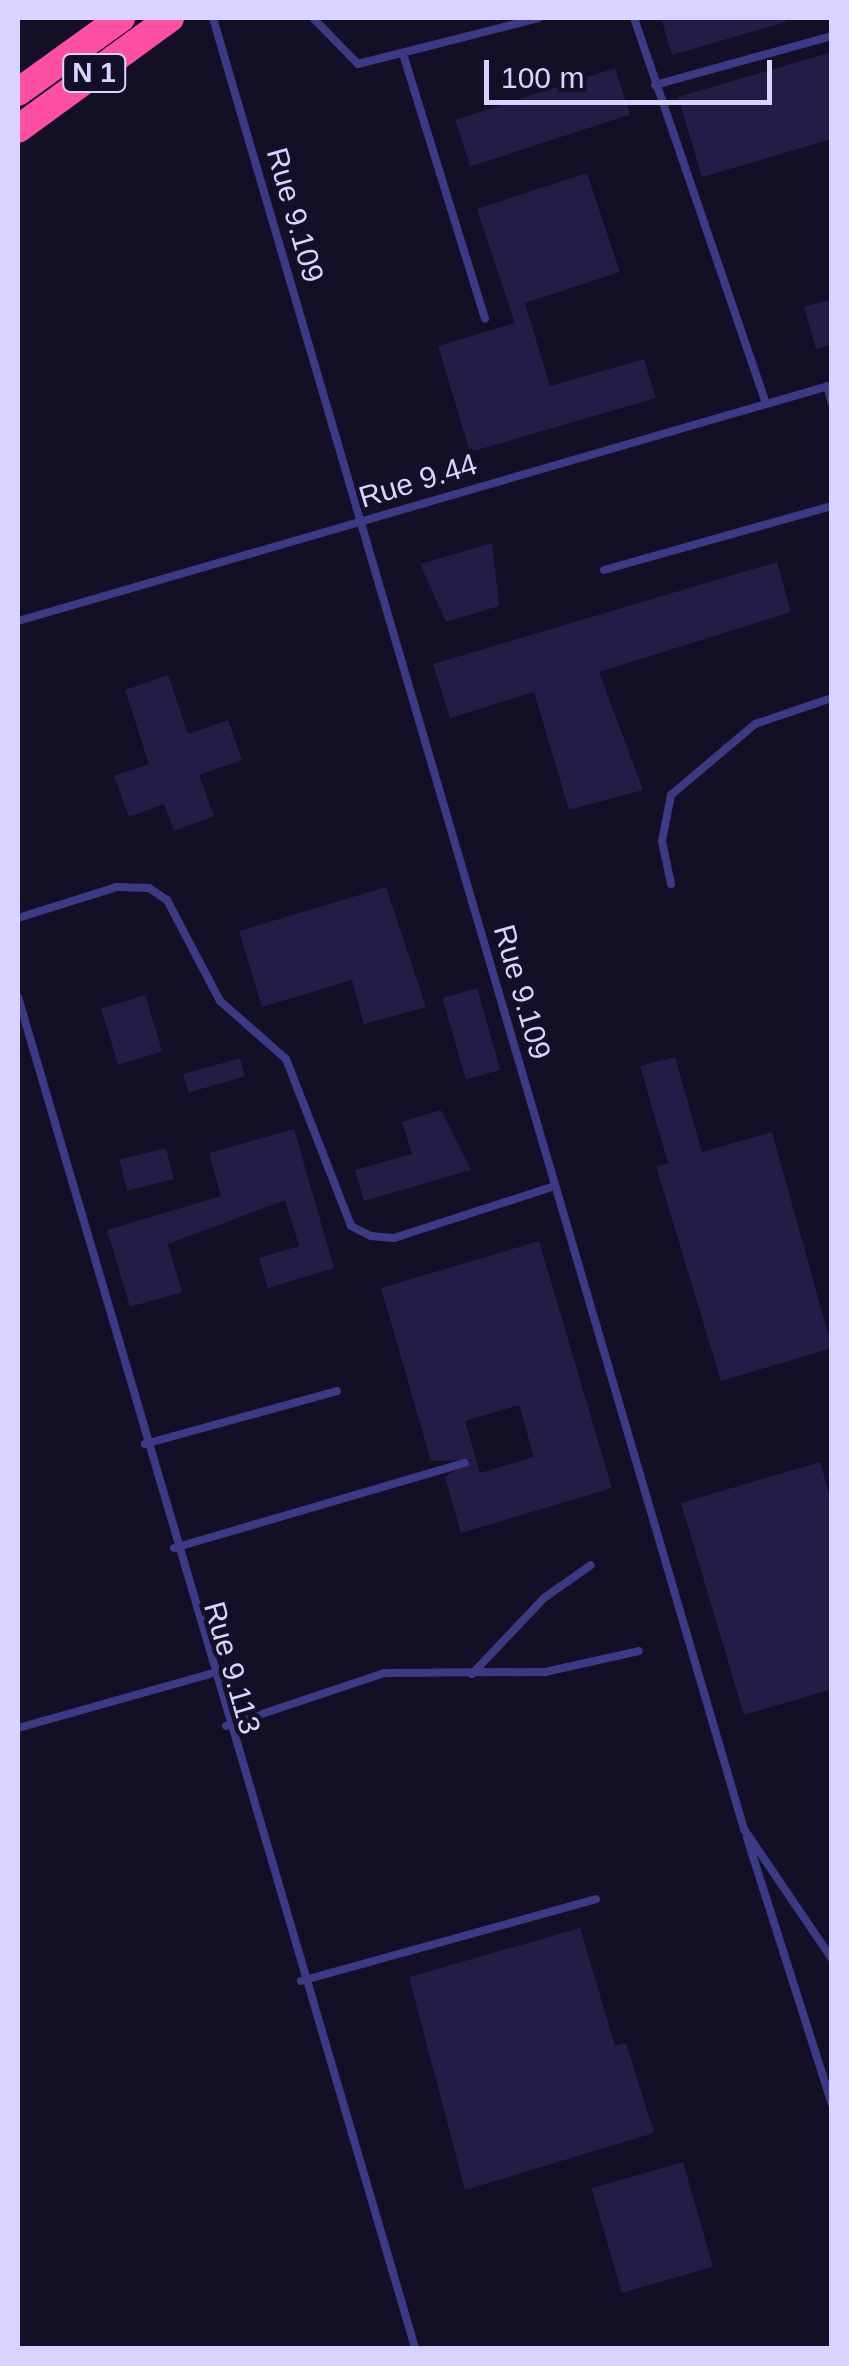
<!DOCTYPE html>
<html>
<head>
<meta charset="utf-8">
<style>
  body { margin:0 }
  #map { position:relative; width:849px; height:2366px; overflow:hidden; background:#130f26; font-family:Helvetica,sans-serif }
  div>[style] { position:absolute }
  .building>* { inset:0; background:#241b47; transform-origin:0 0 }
  .lane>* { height:8px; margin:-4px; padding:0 4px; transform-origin:4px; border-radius:4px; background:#3d3a85 }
  .highway>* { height:28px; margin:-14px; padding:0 14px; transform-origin:14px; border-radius:14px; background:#ff4fa3 }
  span { translate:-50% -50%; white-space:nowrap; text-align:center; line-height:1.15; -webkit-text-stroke:9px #130f26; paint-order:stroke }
  .shield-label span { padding:2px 8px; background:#130f26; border:2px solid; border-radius:8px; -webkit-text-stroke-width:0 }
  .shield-label { font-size:28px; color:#d9d4ff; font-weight:700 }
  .street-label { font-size:30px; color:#d9d4ff }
  .frame { position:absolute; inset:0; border:20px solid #d9d4ff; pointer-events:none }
  .scale { position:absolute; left:484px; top:60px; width:288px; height:45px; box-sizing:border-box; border:5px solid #d9d4ff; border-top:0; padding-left:12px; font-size:30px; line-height:35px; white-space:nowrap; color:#d9d4ff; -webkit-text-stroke:8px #130f26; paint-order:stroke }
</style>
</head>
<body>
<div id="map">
  <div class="building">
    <div style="clip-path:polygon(661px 18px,785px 18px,786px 22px,672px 55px)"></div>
    <div style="clip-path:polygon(832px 52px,832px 139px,702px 177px,678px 97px)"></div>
    <div style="left:615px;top:68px;width:49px;height:168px;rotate:72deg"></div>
    <div style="clip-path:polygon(587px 173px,620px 272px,525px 303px,550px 386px,644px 359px,656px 398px,470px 452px,438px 346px,515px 323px,477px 209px)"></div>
    <div style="clip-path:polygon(832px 299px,832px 344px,816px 349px,804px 307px)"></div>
    <div style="clip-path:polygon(492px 543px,499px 606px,446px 622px,420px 564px)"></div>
    <div style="clip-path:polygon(777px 562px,791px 612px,599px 672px,643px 790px,569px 810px,534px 692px,450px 718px,433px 664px)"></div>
    <div style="clip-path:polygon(168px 675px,188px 734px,228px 720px,242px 760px,199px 775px,214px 816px,174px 831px,164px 804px,129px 817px,114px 776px,149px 764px,125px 690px)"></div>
    <div style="clip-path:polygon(386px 887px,426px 1007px,364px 1024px,352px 980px,262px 1007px,239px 931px)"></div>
    <div style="left:477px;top:988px;width:85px;height:36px;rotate:74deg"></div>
    <div style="left:145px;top:995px;width:59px;height:46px;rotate:73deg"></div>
    <div style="clip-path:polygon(675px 1057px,702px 1152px,772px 1132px,832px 1348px,721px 1381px,656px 1166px,668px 1163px,640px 1066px)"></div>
    <div style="left:240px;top:1058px;width:19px;height:59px;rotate:74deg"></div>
    <div style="clip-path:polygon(441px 1110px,471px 1170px,364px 1201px,355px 1170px,412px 1154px,402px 1122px)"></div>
    <div style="clip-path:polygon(294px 1129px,334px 1268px,268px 1288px,259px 1258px,299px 1246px,285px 1200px,168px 1244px,182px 1292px,130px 1307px,107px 1230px,221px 1196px,209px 1153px)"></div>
    <div style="left:166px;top:1148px;width:32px;height:48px;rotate:76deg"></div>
    <div style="clip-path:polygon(evenodd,539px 1241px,612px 1488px,461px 1533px,445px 1477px,472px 1460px,431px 1461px,381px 1288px,539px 1241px,519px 1405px,534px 1457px,480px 1473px,465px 1421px,519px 1405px)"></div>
    <div style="clip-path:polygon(820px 1462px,832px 1503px,832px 1689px,744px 1715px,681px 1503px)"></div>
    <div style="clip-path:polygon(580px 1928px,615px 2046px,626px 2043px,654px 2133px,465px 2190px,409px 1977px)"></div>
    <div style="left:683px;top:2162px;width:109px;height:95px;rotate:74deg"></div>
  </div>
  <div class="lane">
    <div style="left:213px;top:18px;width:1887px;rotate:73.66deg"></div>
    <div style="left:744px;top:1829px;width:157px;rotate:55.9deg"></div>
    <div style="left:313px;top:18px;width:64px;rotate:45.6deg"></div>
    <div style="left:358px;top:64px;width:186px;rotate:-14.3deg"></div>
    <div style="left:634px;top:18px;width:407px;rotate:71.1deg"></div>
    <div style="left:404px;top:57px;width:274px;rotate:72.8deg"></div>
    <div style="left:655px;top:85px;width:184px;rotate:-15.5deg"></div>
    <div style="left:827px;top:386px;width:18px;rotate:74deg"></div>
    <div style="left:604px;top:570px;width:237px;rotate:-15.7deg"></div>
    <div style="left:18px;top:621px;width:848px;rotate:-16.17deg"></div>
    <div style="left:671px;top:884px;width:44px;rotate:-101.8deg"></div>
    <div style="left:662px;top:841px;width:47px;rotate:-78.9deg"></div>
    <div style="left:671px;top:795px;width:110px;rotate:-40.2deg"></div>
    <div style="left:755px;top:724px;width:81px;rotate:-18.7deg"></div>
    <div style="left:18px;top:918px;width:104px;rotate:-17.4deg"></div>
    <div style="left:117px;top:887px;width:32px;rotate:2deg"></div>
    <div style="left:149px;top:888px;width:22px;rotate:34deg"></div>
    <div style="left:167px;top:900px;width:114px;rotate:62.3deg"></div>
    <div style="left:220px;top:1001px;width:88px;rotate:41.3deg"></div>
    <div style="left:286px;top:1059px;width:179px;rotate:68.7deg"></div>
    <div style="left:351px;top:1226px;width:22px;rotate:27deg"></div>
    <div style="left:371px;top:1236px;width:23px;rotate:5deg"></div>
    <div style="left:394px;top:1238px;width:169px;rotate:-17.9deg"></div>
    <div style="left:18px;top:997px;width:1408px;rotate:73.62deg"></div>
    <div style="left:145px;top:1444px;width:199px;rotate:-15.4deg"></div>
    <div style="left:174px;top:1548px;width:303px;rotate:-16.3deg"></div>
    <div style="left:472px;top:1674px;width:105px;rotate:-46.5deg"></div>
    <div style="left:544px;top:1598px;width:57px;rotate:-35.1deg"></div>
    <div style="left:226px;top:1726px;width:167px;rotate:-18.5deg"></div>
    <div style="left:384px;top:1673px;width:161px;rotate:-0.4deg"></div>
    <div style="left:545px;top:1672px;width:96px;rotate:-12.6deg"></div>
    <div style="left:18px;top:1728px;width:199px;rotate:-15.7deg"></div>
    <div style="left:747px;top:1838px;width:280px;rotate:72.3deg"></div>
    <div style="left:301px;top:1981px;width:306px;rotate:-15.5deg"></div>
  </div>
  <div class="highway">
    <div style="left:18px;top:92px;width:127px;rotate:-35.7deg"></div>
    <div style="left:18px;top:129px;width:188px;rotate:-36.1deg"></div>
  </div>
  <div class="shield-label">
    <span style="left:94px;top:73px">N 1</span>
  </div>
  <div class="street-label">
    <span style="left:295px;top:215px;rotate:74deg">Rue 9.109</span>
    <span style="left:418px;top:481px;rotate:-17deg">Rue 9.44</span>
    <span style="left:522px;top:992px;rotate:74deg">Rue 9.109</span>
    <span style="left:232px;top:1668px;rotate:74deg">Rue 9.113</span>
  </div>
  <div class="frame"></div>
  <div class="scale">100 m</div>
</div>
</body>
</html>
